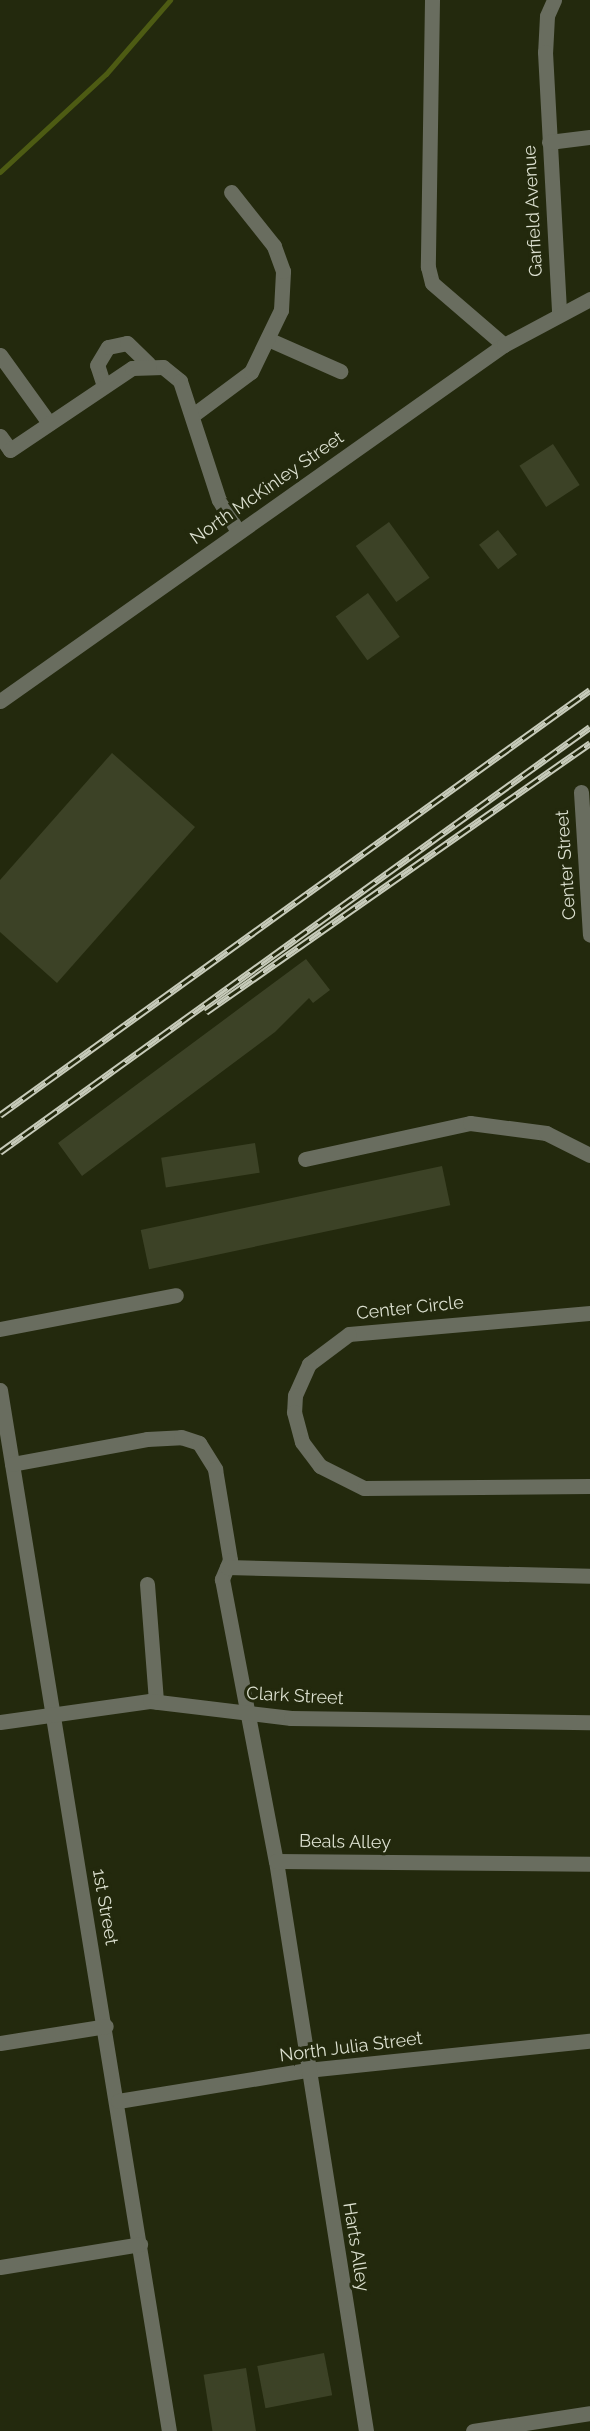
<!DOCTYPE html>
<html>
<head>
<meta charset="utf-8">
<style>
  body { margin:0 }
  #map { position:relative; width:590px; height:2431px; overflow:hidden; background:#23290d; font-family:Raleway,sans-serif }
  div>[style] { position:absolute }
  .stream>* { height:5px; margin:-2.5px; padding:0 2.5px; transform-origin:2.5px; border-radius:2.5px; background:#4d5b13 }
  .building>* { inset:0; background:#3c4226; transform-origin:0 0 }
  .minor>* { height:15px; margin:-7.5px; padding:0 7.5px; transform-origin:7.5px; border-radius:7.5px; background:#696d5f }
  .rail>* { height:7px; margin-top:-3.5px; transform-origin:0; background:repeating-linear-gradient(90deg,#23290d 0 14px,#c7cbba 0 28px); box-sizing:border-box; border-block:2px solid #c7cbba }
  span { translate:-50% -50%; white-space:nowrap; text-align:center; line-height:1.15; -webkit-text-stroke:6px #23290d; paint-order:stroke }
  .street-label { font-size:18px; color:#dbdfcf }
</style>
</head>
<body>
<div id="map">
  <div class="stream">
    <div style="left:0;top:172px;width:144px;rotate:-42.8deg"></div>
    <div style="left:106px;top:74px;width:98px;rotate:-49.1deg"></div>
  </div>
  <div class="building">
    <div style="left:553px;top:444px;width:49px;height:40px;rotate:57deg"></div>
    <div style="left:389px;top:522px;width:69px;height:41px;rotate:54deg"></div>
    <div style="left:498px;top:530px;width:31px;height:24px;rotate:52deg"></div>
    <div style="left:368px;top:593px;width:54px;height:40px;rotate:54deg"></div>
    <div style="clip-path:polygon(112px 753px,195px 827px,57px 983px,0 932px,0 880px)"></div>
    <div style="clip-path:polygon(306px 959px,330px 990px,313px 1003px,309px 998px,275px 1032px,82px 1176px,58px 1143px)"></div>
    <div style="left:255px;top:1143px;width:30px;height:95px;rotate:81deg"></div>
    <div style="left:442px;top:1166px;width:40px;height:308px;rotate:78deg"></div>
    <div style="left:324px;top:2353px;width:43px;height:68px;rotate:79deg"></div>
    <div style="left:246px;top:2368px;width:64px;height:43px;rotate:81deg"></div>
  </div>
  <div class="minor">
    <div style="left:432px;top:0;width:267px;rotate:90.9deg"></div>
    <div style="left:428px;top:267px;width:16px;rotate:76deg"></div>
    <div style="left:432px;top:283px;width:95px;rotate:40.7deg"></div>
    <div style="left:554px;top:0;width:17px;rotate:114deg"></div>
    <div style="left:547px;top:16px;width:36px;rotate:93deg"></div>
    <div style="left:545px;top:52px;width:260px;rotate:86.9deg"></div>
    <div style="left:549px;top:142px;width:41px;rotate:-7deg"></div>
    <div style="left:270px;top:340px;width:77px;rotate:23.9deg"></div>
    <div style="left:0;top:355px;width:84px;rotate:54.2deg"></div>
    <div style="left:104px;top:386px;width:22px;rotate:-108deg"></div>
    <div style="left:97px;top:365px;width:21px;rotate:-59deg"></div>
    <div style="left:108px;top:347px;width:19px;rotate:-12deg"></div>
    <div style="left:127px;top:343px;width:30px;rotate:44deg"></div>
    <div style="left:193px;top:415px;width:72px;rotate:-36.6deg"></div>
    <div style="left:251px;top:372px;width:69px;rotate:-64.2deg"></div>
    <div style="left:281px;top:310px;width:39px;rotate:-87deg"></div>
    <div style="left:283px;top:271px;width:27px;rotate:-110deg"></div>
    <div style="left:274px;top:246px;width:69px;rotate:-128.5deg"></div>
    <div style="left:0;top:436px;width:17px;rotate:54deg"></div>
    <div style="left:10px;top:450px;width:147px;rotate:-33.9deg"></div>
    <div style="left:132px;top:368px;width:31px;rotate:-2deg"></div>
    <div style="left:163px;top:367px;width:22px;rotate:39deg"></div>
    <div style="left:180px;top:381px;width:125px;rotate:71.9deg"></div>
    <div style="left:219px;top:500px;width:37px;rotate:59deg"></div>
    <div style="left:0;top:701px;width:617px;rotate:-35.24deg"></div>
    <div style="left:504px;top:345px;width:98px;rotate:-28.1deg"></div>
    <div style="left:581px;top:792px;width:143px;rotate:86.4deg"></div>
    <div style="left:305px;top:1159px;width:169px;rotate:-12.3deg"></div>
    <div style="left:470px;top:1123px;width:77px;rotate:7.5deg"></div>
    <div style="left:546px;top:1133px;width:49px;rotate:26.6deg"></div>
    <div style="left:590px;top:1313px;width:242px;rotate:175deg"></div>
    <div style="left:349px;top:1334px;width:50px;rotate:143.1deg"></div>
    <div style="left:309px;top:1364px;width:34px;rotate:114deg"></div>
    <div style="left:295px;top:1395px;width:17px;rotate:93deg"></div>
    <div style="left:294px;top:1412px;width:31px;rotate:75deg"></div>
    <div style="left:302px;top:1442px;width:30px;rotate:53deg"></div>
    <div style="left:320px;top:1466px;width:49px;rotate:26.6deg"></div>
    <div style="left:364px;top:1488px;width:226px;rotate:-0.5deg"></div>
    <div style="left:0;top:1329px;width:179px;rotate:-10.9deg"></div>
    <div style="left:0;top:1390px;width:1055px;rotate:80.78deg"></div>
    <div style="left:12px;top:1464px;width:137px;rotate:-10.5deg"></div>
    <div style="left:147px;top:1439px;width:34px;rotate:-3deg"></div>
    <div style="left:181px;top:1437px;width:19px;rotate:18deg"></div>
    <div style="left:199px;top:1443px;width:31px;rotate:58deg"></div>
    <div style="left:215px;top:1469px;width:92px;rotate:80.6deg"></div>
    <div style="left:230px;top:1560px;width:21px;rotate:113deg"></div>
    <div style="left:222px;top:1579px;width:287px;rotate:79.2deg"></div>
    <div style="left:227px;top:1567px;width:363px;rotate:1.4deg"></div>
    <div style="left:147px;top:1584px;width:118px;rotate:85.6deg"></div>
    <div style="left:0;top:1722px;width:151px;rotate:-8deg"></div>
    <div style="left:150px;top:1701px;width:142px;rotate:6.9deg"></div>
    <div style="left:291px;top:1718px;width:299px;rotate:0.8deg"></div>
    <div style="left:0;top:2043px;width:107px;rotate:-9.1deg"></div>
    <div style="left:118px;top:2101px;width:192px;rotate:-9.3deg"></div>
    <div style="left:307px;top:2070px;width:284px;rotate:-5.9deg"></div>
    <div style="left:0;top:2267px;width:142px;rotate:-9.3deg"></div>
    <div style="left:366px;top:2431px;width:577px;rotate:-98.97deg"></div>
    <div style="left:276px;top:1861px;width:314px;rotate:0.5deg"></div>
    <div style="left:473px;top:2431px;width:118px;rotate:-8.7deg"></div>
  </div>
  <div class="rail">
    <div style="left:206px;top:1012px;width:469px;rotate:-35deg"></div>
    <div style="left:0;top:1115px;width:727px;rotate:-35.77deg"></div>
    <div style="left:0;top:1152px;width:727px;rotate:-35.77deg"></div>
  </div>
  <div class="street-label">
    <span style="left:533px;top:211px;rotate:-93deg">Garfield Avenue</span>
    <span style="left:267px;top:488px;rotate:-35deg">North McKinley Street</span>
    <span style="left:566px;top:865px;rotate:-94deg">Center Street</span>
    <span style="left:410px;top:1308px;rotate:-6deg">Center Circle</span>
    <span style="left:295px;top:1696px;rotate:3deg">Clark Street</span>
    <span style="left:345px;top:1842px;rotate:1deg">Beals Alley</span>
    <span style="left:105px;top:1907px;rotate:80deg">1st Street</span>
    <span style="left:351px;top:2047px;rotate:-7deg">North Julia Street</span>
    <span style="left:356px;top:2247px;rotate:81deg">Harts Alley</span>
  </div>
</div>
</body>
</html>
